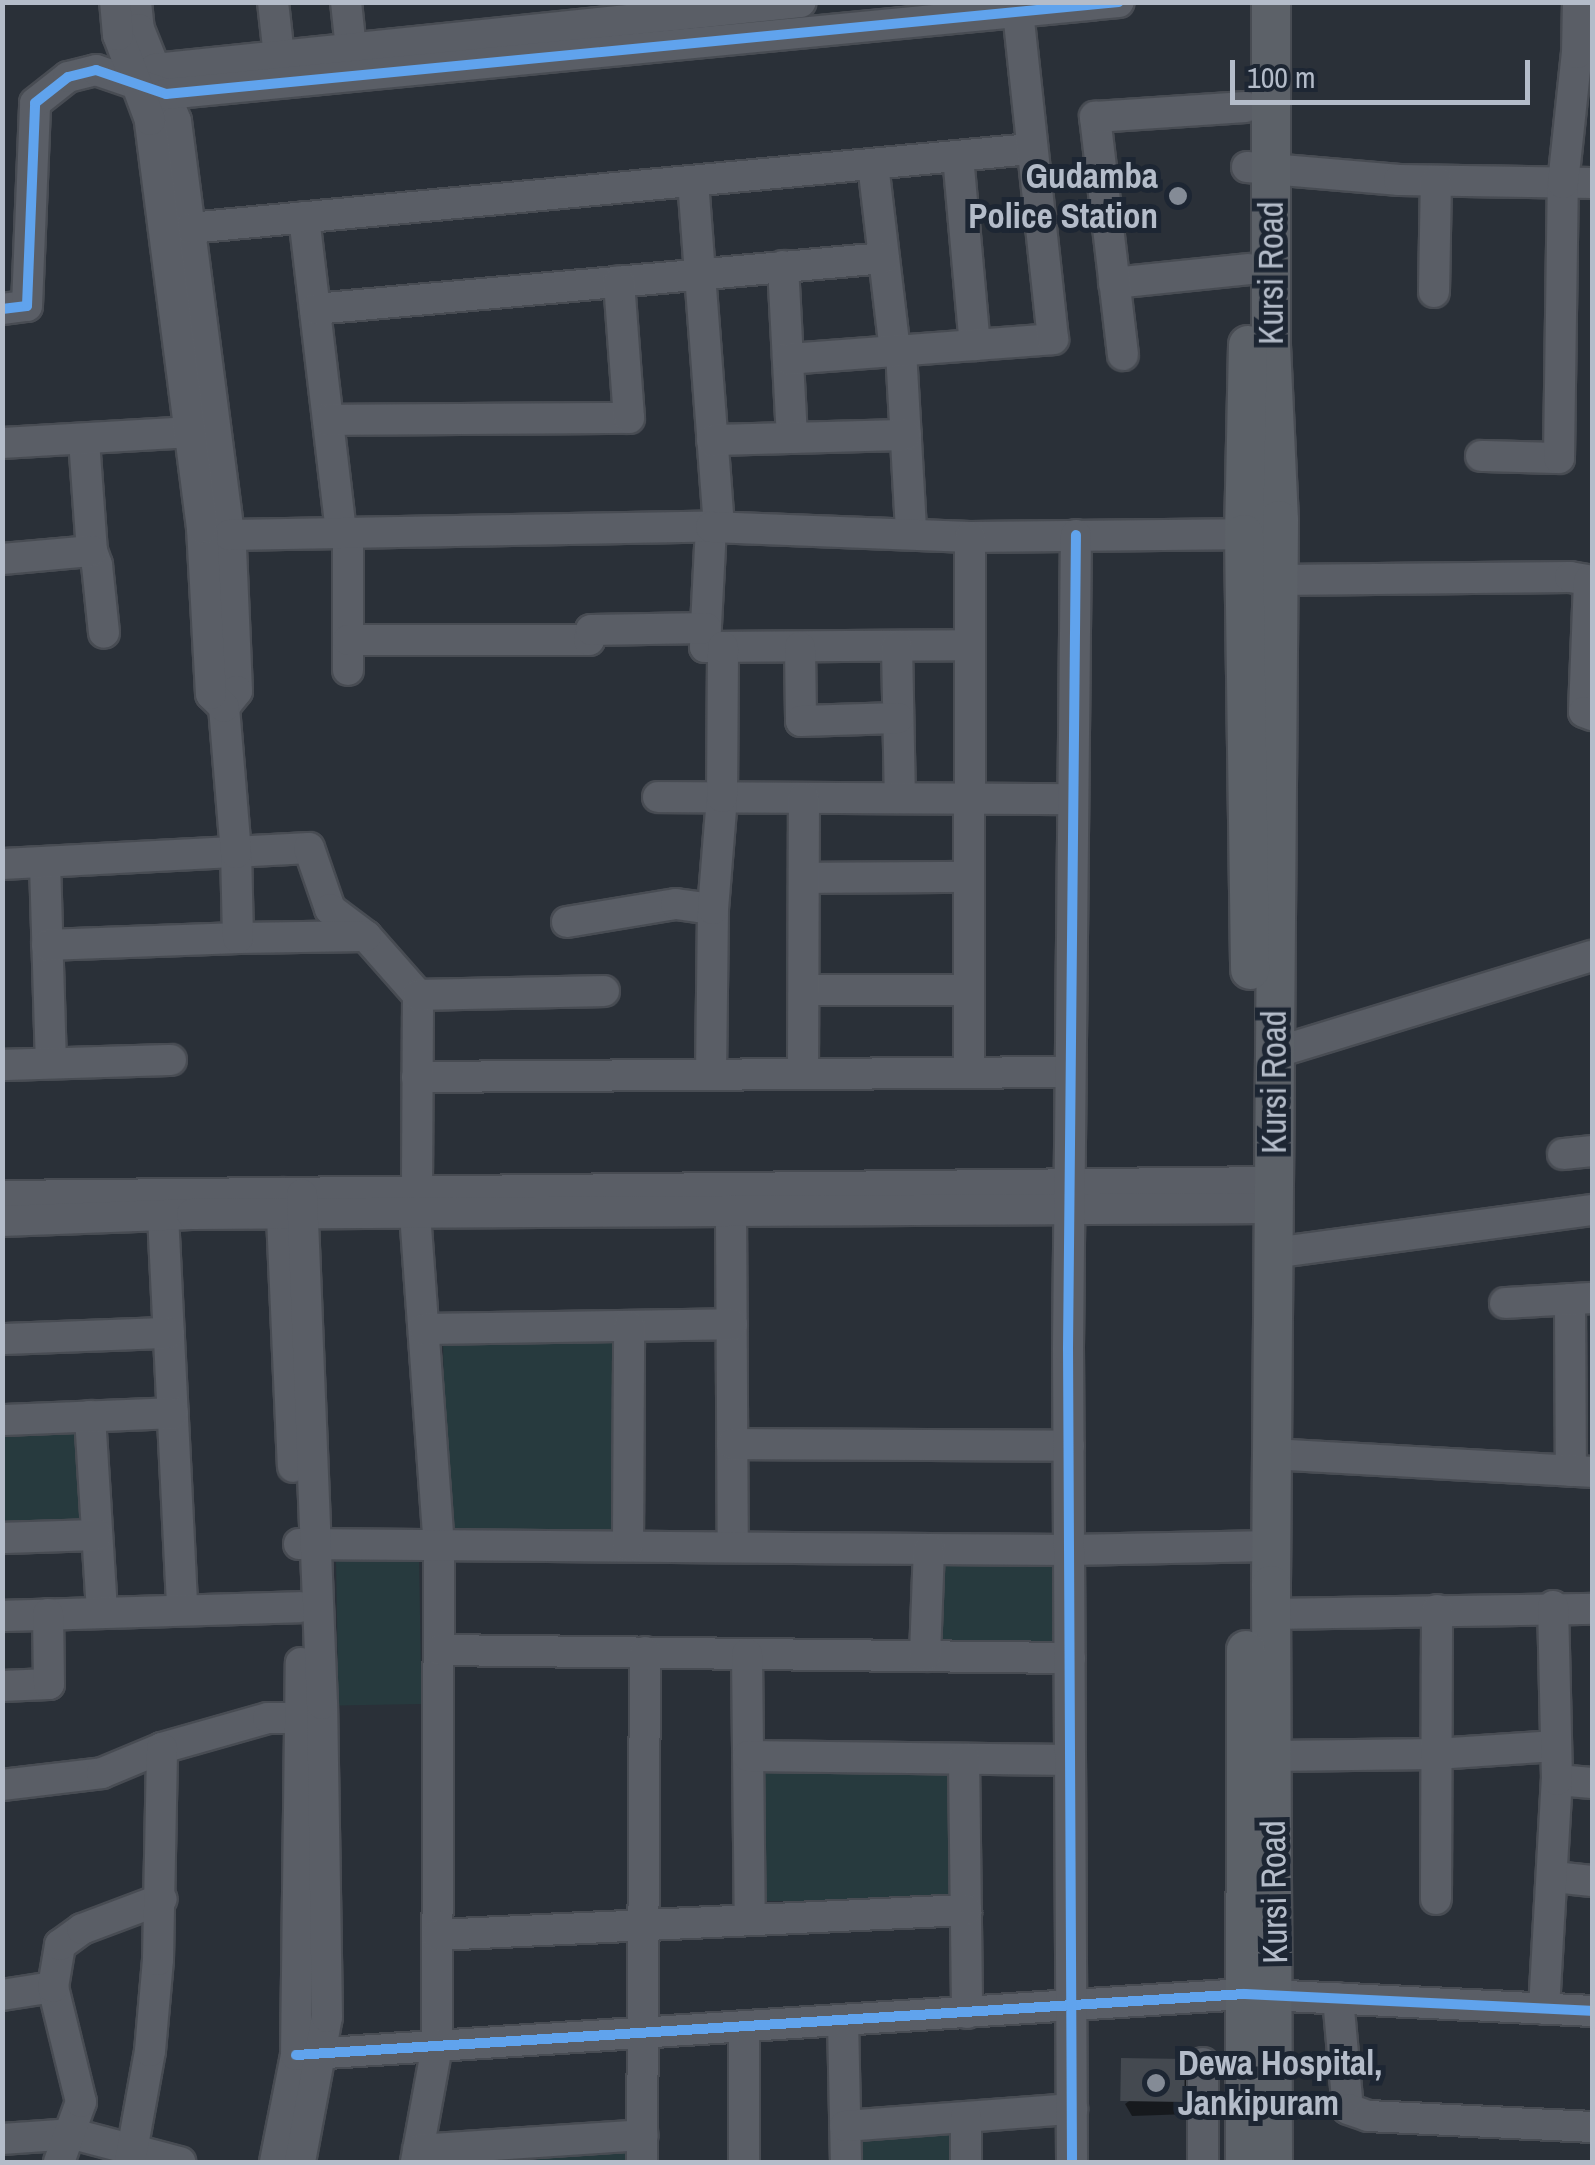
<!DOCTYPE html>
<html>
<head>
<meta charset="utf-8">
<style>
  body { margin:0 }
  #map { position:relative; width:1595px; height:2165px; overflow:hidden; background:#2a3038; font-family:"Archivo Narrow",sans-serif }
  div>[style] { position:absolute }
  .green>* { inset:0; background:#273a3e; transform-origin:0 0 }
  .shadow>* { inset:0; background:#0007 }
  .building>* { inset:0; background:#444950; transform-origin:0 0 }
  .roads { filter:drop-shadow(2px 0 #484c53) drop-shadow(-2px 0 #484c53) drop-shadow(0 2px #484c53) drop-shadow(0 -2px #484c53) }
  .minor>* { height:30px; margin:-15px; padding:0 15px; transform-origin:15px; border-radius:15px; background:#5a5e66 }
  .major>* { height:38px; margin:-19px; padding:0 19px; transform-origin:19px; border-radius:19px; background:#5c6168 }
  .cycleway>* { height:10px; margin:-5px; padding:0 5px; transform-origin:5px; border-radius:5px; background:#60a3ed }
  .dots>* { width:28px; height:28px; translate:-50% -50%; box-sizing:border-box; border:5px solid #1d2633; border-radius:50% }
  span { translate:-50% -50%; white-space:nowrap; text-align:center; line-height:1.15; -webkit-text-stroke:10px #1d2633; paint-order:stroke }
  .poi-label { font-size:35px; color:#b4bcc9; font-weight:700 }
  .right { translate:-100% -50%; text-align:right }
  .left { translate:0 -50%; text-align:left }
  .street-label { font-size:35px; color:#b4bcc9 }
  .frame { position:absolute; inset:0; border:5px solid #b4bcc9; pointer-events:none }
  .scale { position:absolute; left:1230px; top:60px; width:300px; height:45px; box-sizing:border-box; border:5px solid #b4bcc9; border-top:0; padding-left:12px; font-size:30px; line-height:35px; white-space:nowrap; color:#b4bcc9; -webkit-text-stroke:8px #1d2633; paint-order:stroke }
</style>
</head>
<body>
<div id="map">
  <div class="green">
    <div style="left:615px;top:1337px;width:193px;height:172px;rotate:89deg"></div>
    <div style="left:83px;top:1429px;width:94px;height:81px;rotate:88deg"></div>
    <div style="left:419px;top:1559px;width:145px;height:83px;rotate:89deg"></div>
    <div style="left:938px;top:1564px;width:118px;height:77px;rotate:1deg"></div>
    <div style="left:761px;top:1773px;width:191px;height:128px"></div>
    <div style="clip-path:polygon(951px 2131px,951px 2162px,860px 2162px,859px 2136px)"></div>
    <div style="clip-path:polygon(635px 2147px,635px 2162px,537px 2162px,539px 2154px)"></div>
  </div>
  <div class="shadow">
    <div style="clip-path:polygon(1184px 2062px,1191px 2074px,1190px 2114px,1132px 2116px,1125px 2104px)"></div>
  </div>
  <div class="building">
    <div style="left:1185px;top:2059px;width:43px;height:64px;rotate:91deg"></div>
  </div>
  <div class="roads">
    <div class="minor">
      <div style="left:136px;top:2px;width:27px;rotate:84deg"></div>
      <div style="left:139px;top:29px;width:99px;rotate:68.1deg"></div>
      <div style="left:176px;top:121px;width:431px;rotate:82.7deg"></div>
      <div style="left:231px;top:548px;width:143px;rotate:87.6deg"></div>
      <div style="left:237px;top:691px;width:21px;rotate:129deg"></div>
      <div style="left:273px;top:2px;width:54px;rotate:83.7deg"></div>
      <div style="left:346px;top:2px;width:47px;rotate:83.9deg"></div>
      <div style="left:142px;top:78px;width:16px;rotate:-35deg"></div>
      <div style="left:155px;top:69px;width:649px;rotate:-5.92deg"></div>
      <div style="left:958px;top:156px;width:190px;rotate:84.9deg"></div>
      <div style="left:873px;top:164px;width:188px;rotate:83.3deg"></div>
      <div style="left:1247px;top:167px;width:153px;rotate:4.9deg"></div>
      <div style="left:1399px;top:180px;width:193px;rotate:0.9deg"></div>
      <div style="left:693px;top:181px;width:347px;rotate:85.7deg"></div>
      <div style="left:304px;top:217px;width:318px;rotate:83.3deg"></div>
      <div style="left:190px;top:228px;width:844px;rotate:-5.37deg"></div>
      <div style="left:783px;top:266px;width:172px;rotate:87deg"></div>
      <div style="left:1114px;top:283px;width:136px;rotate:-5.9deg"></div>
      <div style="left:1434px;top:292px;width:111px;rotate:-89deg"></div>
      <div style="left:2px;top:309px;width:25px;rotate:-7deg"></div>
      <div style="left:27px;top:306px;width:203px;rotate:-87.7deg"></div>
      <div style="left:35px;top:103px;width:42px;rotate:-38.2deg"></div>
      <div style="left:68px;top:77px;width:29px;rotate:-14deg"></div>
      <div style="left:96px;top:70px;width:74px;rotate:18.9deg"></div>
      <div style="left:166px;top:94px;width:957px;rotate:-5.51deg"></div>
      <div style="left:315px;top:309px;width:571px;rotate:-5.12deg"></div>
      <div style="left:901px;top:351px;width:181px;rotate:86.8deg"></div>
      <div style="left:1123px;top:355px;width:240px;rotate:-96.7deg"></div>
      <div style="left:1095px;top:117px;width:151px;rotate:-3.8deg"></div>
      <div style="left:788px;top:359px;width:266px;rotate:-4.3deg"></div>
      <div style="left:1053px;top:339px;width:329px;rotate:-96.1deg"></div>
      <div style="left:328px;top:420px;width:301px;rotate:-0.4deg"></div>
      <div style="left:629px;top:418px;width:137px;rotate:-94.2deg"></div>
      <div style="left:84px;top:440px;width:111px;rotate:85.9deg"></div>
      <div style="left:92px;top:551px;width:15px;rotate:70deg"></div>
      <div style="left:97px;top:565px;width:68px;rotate:84.1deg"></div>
      <div style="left:712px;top:440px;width:194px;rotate:-1.5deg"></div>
      <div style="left:2px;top:443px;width:188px;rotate:-3.3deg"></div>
      <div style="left:1481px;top:456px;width:78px;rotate:1.5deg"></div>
      <div style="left:1559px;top:458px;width:275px;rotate:-89.2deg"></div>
      <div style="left:1563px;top:183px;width:131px;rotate:-83.9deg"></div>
      <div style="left:1577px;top:53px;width:51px;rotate:-88.9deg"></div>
      <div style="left:711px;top:527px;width:120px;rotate:92.9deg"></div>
      <div style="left:705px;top:647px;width:264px;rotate:-0.4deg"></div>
      <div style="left:348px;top:533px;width:137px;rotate:90deg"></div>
      <div style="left:229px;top:535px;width:482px;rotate:-1deg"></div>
      <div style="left:711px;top:527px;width:259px;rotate:2.2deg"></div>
      <div style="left:970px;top:537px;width:274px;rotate:-0.6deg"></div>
      <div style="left:2px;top:559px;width:90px;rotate:-5.1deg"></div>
      <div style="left:1279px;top:580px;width:291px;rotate:-0.6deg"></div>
      <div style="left:1570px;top:577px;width:22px;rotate:10deg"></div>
      <div style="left:1589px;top:581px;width:131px;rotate:92.2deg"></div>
      <div style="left:1584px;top:712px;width:9px;rotate:21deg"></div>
      <div style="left:348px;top:640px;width:241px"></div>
      <div style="left:589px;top:640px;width:10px;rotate:-79deg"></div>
      <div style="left:591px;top:630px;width:115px;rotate:-1deg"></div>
      <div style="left:897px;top:646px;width:152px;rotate:88.9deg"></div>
      <div style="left:800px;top:647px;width:74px;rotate:89.2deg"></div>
      <div style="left:801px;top:721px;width:97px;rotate:-1.8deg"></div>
      <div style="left:658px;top:797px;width:412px;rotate:0.3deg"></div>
      <div style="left:45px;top:863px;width:200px;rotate:88.3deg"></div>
      <div style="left:2px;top:864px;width:307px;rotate:-3deg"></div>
      <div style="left:309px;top:848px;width:65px;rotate:71deg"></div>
      <div style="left:330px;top:909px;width:45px;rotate:36.9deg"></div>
      <div style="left:366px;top:936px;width:79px;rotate:48.6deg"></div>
      <div style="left:804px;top:878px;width:163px;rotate:-0.4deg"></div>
      <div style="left:567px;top:922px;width:110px;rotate:-9.4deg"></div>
      <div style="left:676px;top:904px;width:37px;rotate:8deg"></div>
      <div style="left:238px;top:938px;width:128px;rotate:-0.9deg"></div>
      <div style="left:47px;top:945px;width:191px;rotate:-2.1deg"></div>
      <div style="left:238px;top:938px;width:85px;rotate:-91.3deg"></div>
      <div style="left:236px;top:853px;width:146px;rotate:-94.7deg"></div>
      <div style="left:224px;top:707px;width:18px;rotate:-135deg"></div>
      <div style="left:211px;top:694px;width:166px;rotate:-93.1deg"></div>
      <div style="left:202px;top:528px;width:411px;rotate:-97.3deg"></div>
      <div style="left:150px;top:120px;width:91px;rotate:-110.6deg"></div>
      <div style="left:118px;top:35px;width:33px;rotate:-95deg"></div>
      <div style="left:804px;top:990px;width:163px"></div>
      <div style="left:1274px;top:1053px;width:332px;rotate:-17deg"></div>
      <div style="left:2px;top:1065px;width:169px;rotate:-1.7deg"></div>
      <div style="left:969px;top:1073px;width:536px;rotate:-89.89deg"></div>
      <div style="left:711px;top:1074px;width:165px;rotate:-89.3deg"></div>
      <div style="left:713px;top:909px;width:112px;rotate:-85.4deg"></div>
      <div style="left:722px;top:797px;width:150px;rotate:-89.6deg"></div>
      <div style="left:803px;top:1074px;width:276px;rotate:-89.8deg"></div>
      <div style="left:417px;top:1077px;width:653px;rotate:-0.44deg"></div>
      <div style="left:1563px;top:1154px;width:29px;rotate:-6deg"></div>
      <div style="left:417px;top:1189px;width:194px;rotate:-89.7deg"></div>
      <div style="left:418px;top:995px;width:186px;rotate:-1.2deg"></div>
      <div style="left:281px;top:1193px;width:274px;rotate:87.5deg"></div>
      <div style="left:2px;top:1196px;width:1271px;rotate:-0.63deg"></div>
      <div style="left:731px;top:1210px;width:337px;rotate:89.7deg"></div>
      <div style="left:415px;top:1213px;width:333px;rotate:85.9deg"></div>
      <div style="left:439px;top:1545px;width:501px;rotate:90.23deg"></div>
      <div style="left:437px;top:2046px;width:118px;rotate:100.3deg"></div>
      <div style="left:163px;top:1215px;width:395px;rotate:87.2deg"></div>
      <div style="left:2px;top:1221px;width:190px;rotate:-2.1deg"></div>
      <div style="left:192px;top:1214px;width:1081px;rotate:-0.32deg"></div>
      <div style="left:1273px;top:1253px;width:322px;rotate:-7.7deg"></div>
      <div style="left:1570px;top:1299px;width:172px;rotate:89.7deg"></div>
      <div style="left:1505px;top:1303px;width:87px;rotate:-3.3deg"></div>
      <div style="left:424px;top:1329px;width:308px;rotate:-0.9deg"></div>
      <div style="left:2px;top:1339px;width:167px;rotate:-2.1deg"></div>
      <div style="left:90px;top:1416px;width:197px;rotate:86.5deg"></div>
      <div style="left:2px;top:1420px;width:171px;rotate:-2.3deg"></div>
      <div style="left:732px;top:1444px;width:337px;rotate:0.3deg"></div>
      <div style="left:1272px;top:1454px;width:321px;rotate:3.2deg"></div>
      <div style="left:2px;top:1538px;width:95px;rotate:-1.8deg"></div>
      <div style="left:299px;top:1544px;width:770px;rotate:0.45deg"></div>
      <div style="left:1069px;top:1550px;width:202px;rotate:-1.1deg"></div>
      <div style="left:628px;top:1546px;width:220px;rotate:-89.7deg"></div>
      <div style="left:1271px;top:1614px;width:321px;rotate:-0.9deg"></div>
      <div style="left:2px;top:1616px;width:298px;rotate:-1.7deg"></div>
      <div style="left:439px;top:1650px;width:631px;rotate:0.73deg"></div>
      <div style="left:747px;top:1654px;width:266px;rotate:89.4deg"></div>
      <div style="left:925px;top:1656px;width:107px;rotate:-87.9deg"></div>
      <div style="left:2px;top:1686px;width:47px;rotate:-2.4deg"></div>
      <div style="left:49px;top:1684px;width:70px;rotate:-90.8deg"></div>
      <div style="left:748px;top:1756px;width:322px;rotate:0.7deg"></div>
      <div style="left:1272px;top:1756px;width:164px;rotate:-0.7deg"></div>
      <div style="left:1436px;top:1754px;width:120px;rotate:-3.8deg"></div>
      <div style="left:964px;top:1759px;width:254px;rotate:89.3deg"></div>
      <div style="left:1557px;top:1780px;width:35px;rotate:5deg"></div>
      <div style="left:2px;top:1785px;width:101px;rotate:-6.8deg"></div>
      <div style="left:102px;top:1773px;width:65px;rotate:-22.6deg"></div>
      <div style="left:162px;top:1748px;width:110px;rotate:-15.8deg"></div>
      <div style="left:268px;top:1718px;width:33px"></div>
      <div style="left:1554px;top:1877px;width:38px;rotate:6deg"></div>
      <div style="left:1436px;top:1899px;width:289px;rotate:-89.8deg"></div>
      <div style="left:437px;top:1935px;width:530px;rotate:-2.71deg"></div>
      <div style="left:2px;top:1995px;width:52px;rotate:-8.9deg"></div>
      <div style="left:1338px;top:1998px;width:111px;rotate:84.9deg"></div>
      <div style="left:1348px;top:2109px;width:21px;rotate:19deg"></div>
      <div style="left:1368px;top:2116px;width:224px;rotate:2.8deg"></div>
      <div style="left:1544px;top:2009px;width:229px;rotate:-86.8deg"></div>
      <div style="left:1557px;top:1780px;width:174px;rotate:-91.3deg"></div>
      <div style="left:843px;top:2020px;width:142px;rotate:88.8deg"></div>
      <div style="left:744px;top:2027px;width:135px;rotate:90deg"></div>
      <div style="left:296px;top:2055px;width:951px;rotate:-3.68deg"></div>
      <div style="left:1245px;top:1994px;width:347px;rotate:2.8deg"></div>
      <div style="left:1203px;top:2063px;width:99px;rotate:90deg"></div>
      <div style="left:845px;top:2126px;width:228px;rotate:-4.3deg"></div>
      <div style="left:2px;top:2139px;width:71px;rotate:-4deg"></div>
      <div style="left:73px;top:2134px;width:111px;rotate:14.7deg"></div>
      <div style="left:418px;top:2150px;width:225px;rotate:-3.8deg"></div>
      <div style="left:59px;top:2162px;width:64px;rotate:-69.9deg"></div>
      <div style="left:81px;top:2102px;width:118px;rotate:-103.7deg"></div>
      <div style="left:53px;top:1987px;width:43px;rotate:-80.5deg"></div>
      <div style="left:60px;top:1945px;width:27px;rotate:-36deg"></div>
      <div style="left:82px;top:1929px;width:85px;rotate:-20.6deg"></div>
      <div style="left:130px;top:2162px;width:113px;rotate:-79.8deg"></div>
      <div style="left:150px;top:2051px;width:91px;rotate:-85deg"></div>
      <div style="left:158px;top:1960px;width:212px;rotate:-88.9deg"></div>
      <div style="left:275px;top:2162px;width:109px;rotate:-78.9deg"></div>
      <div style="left:296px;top:2055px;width:392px;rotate:-89.3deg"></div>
      <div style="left:300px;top:2162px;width:147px;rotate:-79.5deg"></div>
      <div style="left:327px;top:2017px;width:313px;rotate:-90.9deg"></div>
      <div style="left:322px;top:1704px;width:510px;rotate:-92.25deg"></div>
      <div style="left:642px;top:2162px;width:510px;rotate:-89.66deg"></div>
      <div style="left:966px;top:2162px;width:45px;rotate:-90deg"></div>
      <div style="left:1072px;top:2162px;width:813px;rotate:-90.28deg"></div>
      <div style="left:1068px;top:1349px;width:814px;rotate:-89.44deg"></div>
    </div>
    <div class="major">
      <div style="left:1271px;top:2px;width:343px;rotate:90deg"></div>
      <div style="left:1271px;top:345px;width:175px;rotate:87.4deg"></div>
      <div style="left:1279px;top:520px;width:1065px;rotate:90.43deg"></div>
      <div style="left:1271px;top:1585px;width:577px;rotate:89.8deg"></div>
      <div style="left:1248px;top:345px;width:189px;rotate:91.2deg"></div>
      <div style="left:1244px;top:534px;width:436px;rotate:89.2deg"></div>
      <div style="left:1245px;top:2162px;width:512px;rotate:-89.89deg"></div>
    </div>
  </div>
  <div class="cycleway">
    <div style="left:2px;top:309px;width:25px;rotate:-7deg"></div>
    <div style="left:27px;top:306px;width:203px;rotate:-87.7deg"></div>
    <div style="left:35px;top:103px;width:42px;rotate:-38.2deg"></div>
    <div style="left:68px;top:77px;width:29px;rotate:-14deg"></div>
    <div style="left:96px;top:70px;width:74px;rotate:18.9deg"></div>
    <div style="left:166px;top:94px;width:957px;rotate:-5.51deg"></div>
    <div style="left:296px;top:2055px;width:951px;rotate:-3.68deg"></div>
    <div style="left:1245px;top:1994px;width:347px;rotate:2.8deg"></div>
    <div style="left:1072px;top:2162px;width:813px;rotate:-90.28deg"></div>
    <div style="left:1068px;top:1349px;width:814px;rotate:-89.44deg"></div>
  </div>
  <div class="dots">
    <div style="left:1178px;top:196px;background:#848b96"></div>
    <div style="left:1156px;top:2083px;background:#848b96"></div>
  </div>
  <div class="poi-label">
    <span class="right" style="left:1158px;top:196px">Gudamba<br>Police Station</span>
    <span class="left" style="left:1178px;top:2083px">Dewa Hospital,<br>Jankipuram</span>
  </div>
  <div class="street-label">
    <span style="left:1271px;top:273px;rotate:-90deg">Kursi Road</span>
    <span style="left:1274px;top:1082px;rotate:-90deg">Kursi Road</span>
    <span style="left:1274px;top:1892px;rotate:-91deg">Kursi Road</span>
  </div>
  <div class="frame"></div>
  <div class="scale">100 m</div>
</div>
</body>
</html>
